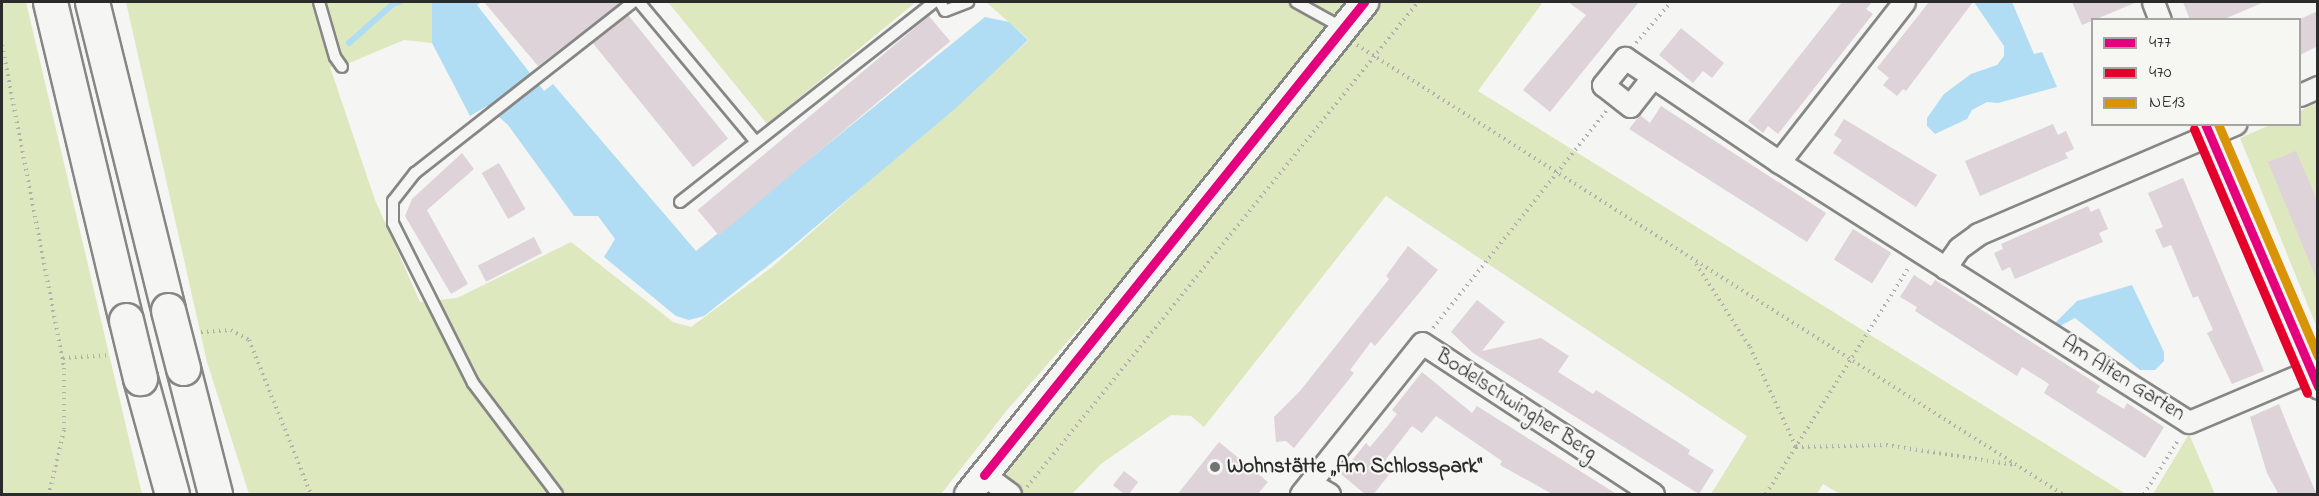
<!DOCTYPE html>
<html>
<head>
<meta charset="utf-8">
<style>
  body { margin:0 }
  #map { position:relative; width:2319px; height:496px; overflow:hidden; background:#f5f5f3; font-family:"Indie Flower",sans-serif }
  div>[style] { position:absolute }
  .green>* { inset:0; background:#dee8be }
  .water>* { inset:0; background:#b0ddf4 }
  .stream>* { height:6px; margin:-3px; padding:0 3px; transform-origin:3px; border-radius:3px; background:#b0ddf4 }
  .building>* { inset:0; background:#ddd3d8; transform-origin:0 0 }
  .path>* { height:4px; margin-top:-2px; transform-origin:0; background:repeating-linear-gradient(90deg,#b0b0af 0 1.5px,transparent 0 6px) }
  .roads { filter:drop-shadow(2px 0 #868685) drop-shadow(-2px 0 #868685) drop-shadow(0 2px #868685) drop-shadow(0 -2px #868685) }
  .service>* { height:10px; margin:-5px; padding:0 5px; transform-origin:5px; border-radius:5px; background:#f5f5f3 }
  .minor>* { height:21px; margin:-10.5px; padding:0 10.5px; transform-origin:10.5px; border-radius:10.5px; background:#f5f5f3 }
  .tertiary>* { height:27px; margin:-13.5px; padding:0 13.5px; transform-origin:13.5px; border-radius:13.5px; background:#f5f5f3 }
  .motorway>* { height:33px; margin:-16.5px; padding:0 16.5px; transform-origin:16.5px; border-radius:16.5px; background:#f5f5f3 }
  .bridges { filter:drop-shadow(2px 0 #868685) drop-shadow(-2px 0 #868685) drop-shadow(0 2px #868685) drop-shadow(0 -2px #868685) }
  .motorway-bridge>* { height:33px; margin:-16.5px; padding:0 16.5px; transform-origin:16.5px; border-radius:16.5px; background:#f5f5f3 }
  .bus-1>* { height:9px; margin:-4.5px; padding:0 4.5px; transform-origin:4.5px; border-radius:4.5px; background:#e5007d }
  .bus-2>* { height:9px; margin:-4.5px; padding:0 4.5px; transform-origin:4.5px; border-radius:4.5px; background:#e4002b }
  .bus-3>* { height:9px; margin:-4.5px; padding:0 4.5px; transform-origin:4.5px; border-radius:4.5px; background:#d89406 }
  .dots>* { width:16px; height:16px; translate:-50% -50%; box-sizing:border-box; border:3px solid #f6f6f2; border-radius:50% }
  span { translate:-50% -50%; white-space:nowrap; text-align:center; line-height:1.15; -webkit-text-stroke:4.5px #f6f6f2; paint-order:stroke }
  .street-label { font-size:21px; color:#2b2b2b }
  .poi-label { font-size:21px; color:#2b2b2b; font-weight:700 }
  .left { translate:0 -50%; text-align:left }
  .frame { position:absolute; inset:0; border:3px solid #2b2b2b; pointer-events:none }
  .legend { position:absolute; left:2091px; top:18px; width:210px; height:108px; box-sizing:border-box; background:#f6f6f2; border:2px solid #a5a5a2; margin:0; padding:8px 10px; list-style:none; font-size:18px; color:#2b2b2b }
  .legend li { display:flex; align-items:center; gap:12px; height:30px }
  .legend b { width:30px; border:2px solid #a5a5a2 }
</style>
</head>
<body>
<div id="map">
  <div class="green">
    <div style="clip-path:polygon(2px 2px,26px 2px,142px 494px,2px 494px)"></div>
    <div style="clip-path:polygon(126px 2px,432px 2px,432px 43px,404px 40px,347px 64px,330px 67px,375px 200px,420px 302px,457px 298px,571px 242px,673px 322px,691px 327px,772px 267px,1029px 40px,986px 2px,1543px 2px,1478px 91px,2126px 494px,1840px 494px,1823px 484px,1817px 494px,1711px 494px,1747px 436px,1386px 196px,1204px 427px,1191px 416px,1171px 415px,1101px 464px,1072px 494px,981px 494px,1334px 39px,1008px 409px,941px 494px,249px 494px,207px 362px)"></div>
    <div style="clip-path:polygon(668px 2px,916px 2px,767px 124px)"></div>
    <div style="clip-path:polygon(2317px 103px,2317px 328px,2240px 138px,2270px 125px,2300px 124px,2300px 111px)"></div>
    <div style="clip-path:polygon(2189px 434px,2215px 494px,2153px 494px)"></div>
  </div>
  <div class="water">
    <div style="clip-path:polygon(432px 2px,481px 2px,477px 5px,544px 91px,553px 84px,696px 251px,985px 17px,1009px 22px,1028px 40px,957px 107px,788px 250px,704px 316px,689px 320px,676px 316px,604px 257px,615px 239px,598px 216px,574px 216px,508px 125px,487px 106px,470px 116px,432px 43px)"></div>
    <div style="clip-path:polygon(1974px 2px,2012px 2px,2034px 54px,2042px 52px,2057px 87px,1998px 103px,1987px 102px,1972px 110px,1967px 119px,1935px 134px,1927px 126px,1927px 118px,1944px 94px,1971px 74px,1997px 65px,2004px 56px,2004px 46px)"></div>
    <div style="clip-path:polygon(2132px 285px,2164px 352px,2164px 361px,2155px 370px,2140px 370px,2075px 318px,2058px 327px,2054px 324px,2077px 301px)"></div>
  </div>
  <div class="stream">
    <div style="left:349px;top:43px;width:60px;rotate:-41.6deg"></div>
    <div style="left:394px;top:3px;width:6px;rotate:-9deg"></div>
  </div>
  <div class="building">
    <div style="clip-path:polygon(484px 2px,617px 2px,619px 4px,538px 66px)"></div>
    <div style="clip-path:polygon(1568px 2px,1639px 2px,1550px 112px,1523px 90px,1586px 15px)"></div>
    <div style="clip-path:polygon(1842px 2px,1872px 2px,1866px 9px,1873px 14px,1778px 134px,1768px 126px,1763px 133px,1748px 121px)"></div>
    <div style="clip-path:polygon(1929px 2px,1973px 2px,1906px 91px,1903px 89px,1897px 96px,1883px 85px,1889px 78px,1877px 68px)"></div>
    <div style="clip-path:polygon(2072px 2px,2137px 2px,2082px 25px)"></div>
    <div style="clip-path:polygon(2183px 2px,2264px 2px,2222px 20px,2190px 20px)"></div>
    <div style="clip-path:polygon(2318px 11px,2318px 46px,2300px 55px,2300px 19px)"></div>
    <div style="left:628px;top:15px;width:159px;height:45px;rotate:51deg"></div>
    <div style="left:929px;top:16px;width:33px;height:302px;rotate:50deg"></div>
    <div style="clip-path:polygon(1681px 28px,1724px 63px,1712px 78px,1703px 71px,1693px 83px,1659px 55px)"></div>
    <div style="clip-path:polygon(1661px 106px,1826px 213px,1807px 242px,1629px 129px,1640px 115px,1650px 123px)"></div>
    <div style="clip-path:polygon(1844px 119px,1937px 175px,1916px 207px,1833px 153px,1842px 140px,1834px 135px)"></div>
    <div style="clip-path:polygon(2053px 124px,2058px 135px,2066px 131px,2074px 149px,2065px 153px,2068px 158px,1980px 196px,1965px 161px)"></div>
    <div style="clip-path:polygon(2296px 151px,2318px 202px,2317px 280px,2268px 162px)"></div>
    <div style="clip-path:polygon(462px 153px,474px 169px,427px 210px,468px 284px,451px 294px,405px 216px,412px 199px)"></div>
    <div style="left:499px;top:163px;width:53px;height:20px;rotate:60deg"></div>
    <div style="clip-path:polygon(2183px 178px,2264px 371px,2232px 384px,2207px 333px,2213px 330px,2198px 296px,2193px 298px,2171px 245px,2163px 248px,2155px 230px,2163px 227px,2148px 193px)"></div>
    <div style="clip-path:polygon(2088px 206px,2091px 212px,2099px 208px,2108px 229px,2099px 233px,2103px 242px,2015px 279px,2010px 267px,2002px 271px,1994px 253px,2003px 249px,2001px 244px)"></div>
    <div style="left:1853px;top:229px;width:45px;height:36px;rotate:32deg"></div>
    <div style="left:534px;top:237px;width:18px;height:63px;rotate:63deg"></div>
    <div style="clip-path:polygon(1408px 246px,1438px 270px,1375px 346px,1371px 342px,1350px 370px,1354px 373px,1294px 448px,1286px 441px,1276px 442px,1274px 417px,1300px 391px,1389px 279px,1386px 276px)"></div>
    <div style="clip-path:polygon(1914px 275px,1931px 286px,1935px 280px,2100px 386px,2096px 392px,2124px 409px,2127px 403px,2164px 427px,2145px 458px,2044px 393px,2049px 384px,2022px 367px,2017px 376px,1915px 311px,1917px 307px,1900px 297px)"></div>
    <div style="clip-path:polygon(1477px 300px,1505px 322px,1482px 351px,1541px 338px,1569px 356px,1558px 372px,1593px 394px,1596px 390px,1690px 450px,1688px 454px,1714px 470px,1699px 494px,1473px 353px,1451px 332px)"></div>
    <div style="clip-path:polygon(1422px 372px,1472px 413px,1477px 406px,1618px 495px,1554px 495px,1500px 465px,1502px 461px,1436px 416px,1422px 433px,1412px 426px,1386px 459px,1395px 467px,1373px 495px,1366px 495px,1341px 474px,1366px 443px,1370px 447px,1386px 428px,1397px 414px,1392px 410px)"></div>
    <div style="clip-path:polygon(2279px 404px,2293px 439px,2317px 495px,2279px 495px,2267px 473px,2250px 417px)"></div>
    <div style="clip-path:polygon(1219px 442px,1268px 482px,1257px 495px,1177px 495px)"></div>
    <div style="left:1124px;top:471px;width:18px;height:18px;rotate:38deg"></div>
  </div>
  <div class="path">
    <div style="left:1636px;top:43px;width:54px;rotate:-49.5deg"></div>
    <div style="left:2px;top:45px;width:329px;rotate:79.1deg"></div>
    <div style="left:64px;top:368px;width:62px;rotate:90deg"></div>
    <div style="left:64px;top:430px;width:66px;rotate:103.2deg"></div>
    <div style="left:1357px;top:45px;width:836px;rotate:32.49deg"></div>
    <div style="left:1696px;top:264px;width:99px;rotate:57deg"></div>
    <div style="left:1750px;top:347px;width:110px;rotate:65.3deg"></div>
    <div style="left:1796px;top:447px;width:90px;rotate:-1.3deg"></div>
    <div style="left:1886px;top:445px;width:131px;rotate:8.8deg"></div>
    <div style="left:1433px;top:328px;width:278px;rotate:-51.4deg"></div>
    <div style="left:201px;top:332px;width:30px;rotate:-4deg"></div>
    <div style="left:231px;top:330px;width:21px;rotate:29deg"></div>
    <div style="left:249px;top:340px;width:166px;rotate:68.1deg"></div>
    <div style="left:63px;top:358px;width:47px;rotate:-3.7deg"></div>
    <div style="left:1027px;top:487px;width:623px;rotate:-51.12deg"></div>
    <div style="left:1766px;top:494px;width:268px;rotate:-57.8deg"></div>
    <div style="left:2144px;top:494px;width:65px;rotate:-57.5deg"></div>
  </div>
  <div class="roads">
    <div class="service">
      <div style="left:319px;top:2px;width:57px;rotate:73.8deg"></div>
      <div style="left:335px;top:57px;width:12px;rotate:55deg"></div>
      <div style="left:639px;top:2px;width:182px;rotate:50.1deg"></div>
      <div style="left:940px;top:2px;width:10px;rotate:61deg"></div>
      <div style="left:945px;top:11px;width:25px;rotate:-21deg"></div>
      <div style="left:1296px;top:2px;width:54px;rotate:29deg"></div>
      <div style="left:680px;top:202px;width:323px;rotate:-38.2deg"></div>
      <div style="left:557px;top:494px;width:139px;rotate:-127.1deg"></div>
      <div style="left:473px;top:383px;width:179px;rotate:-116.6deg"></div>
      <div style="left:393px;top:223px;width:22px;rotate:-90deg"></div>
      <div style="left:393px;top:201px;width:36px;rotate:-52deg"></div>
      <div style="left:415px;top:173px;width:277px;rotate:-38.1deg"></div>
    </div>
    <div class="minor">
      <div style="left:2153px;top:2px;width:19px;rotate:69deg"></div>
      <div style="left:1651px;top:79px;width:34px;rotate:128deg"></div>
      <div style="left:1630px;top:106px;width:34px;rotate:-142deg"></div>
      <div style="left:1603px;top:85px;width:35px;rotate:-51deg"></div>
      <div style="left:1625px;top:58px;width:186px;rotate:34deg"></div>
      <div style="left:1779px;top:162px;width:485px;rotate:32.4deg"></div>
      <div style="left:2189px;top:422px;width:131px;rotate:-22.9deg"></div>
      <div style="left:2300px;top:95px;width:20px;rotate:-24deg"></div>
      <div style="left:2205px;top:125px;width:286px;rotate:66.7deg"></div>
      <div style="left:1779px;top:162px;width:203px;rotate:-52deg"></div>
      <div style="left:1945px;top:268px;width:24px;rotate:-55deg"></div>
      <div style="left:1959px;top:248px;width:24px;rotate:-36deg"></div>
      <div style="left:1978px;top:234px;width:280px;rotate:-23.2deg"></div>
      <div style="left:984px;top:475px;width:32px;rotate:36deg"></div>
      <div style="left:1310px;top:483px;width:22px;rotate:30deg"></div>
      <div style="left:1301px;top:494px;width:193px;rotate:-51.3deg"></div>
      <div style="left:1422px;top:343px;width:276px;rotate:33.2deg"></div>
    </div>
    <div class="tertiary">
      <div style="left:968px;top:494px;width:632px;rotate:-51.17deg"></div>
    </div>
    <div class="motorway">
      <div style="left:50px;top:2px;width:327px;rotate:76.6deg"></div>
      <div style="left:92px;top:2px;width:317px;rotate:76.1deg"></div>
      <div style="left:183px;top:368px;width:130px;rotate:75.7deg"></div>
      <div style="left:140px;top:378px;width:120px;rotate:74.6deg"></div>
    </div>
  </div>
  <div class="bridges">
    <div class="motorway-bridge">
      <div style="left:168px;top:310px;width:60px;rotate:75.5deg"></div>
      <div style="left:126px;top:320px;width:60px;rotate:76.4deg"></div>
    </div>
  </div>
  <div class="bus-1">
    <div style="left:2205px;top:124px;width:286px;rotate:66.7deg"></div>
    <div style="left:984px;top:475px;width:607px;rotate:-51.22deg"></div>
  </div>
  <div class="bus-2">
    <div style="left:2194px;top:129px;width:287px;rotate:66.8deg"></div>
  </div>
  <div class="bus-3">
    <div style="left:2218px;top:124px;width:253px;rotate:66.7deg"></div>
  </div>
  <div class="dots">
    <div style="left:1215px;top:467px;background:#727271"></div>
  </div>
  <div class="street-label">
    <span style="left:2123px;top:379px;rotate:32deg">Am Alten Garten</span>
    <span style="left:1516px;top:405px;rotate:33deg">Bodelschwingher Berg</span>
  </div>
  <div class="poi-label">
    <span class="left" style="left:1227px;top:467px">Wohnstätte „Am Schlosspark“</span>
  </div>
  <div class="frame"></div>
  <ul class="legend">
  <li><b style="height:8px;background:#e5007d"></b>477</li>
  <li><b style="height:8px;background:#e4002b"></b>470</li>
  <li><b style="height:8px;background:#d89406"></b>NE13</li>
  </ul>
</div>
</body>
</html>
